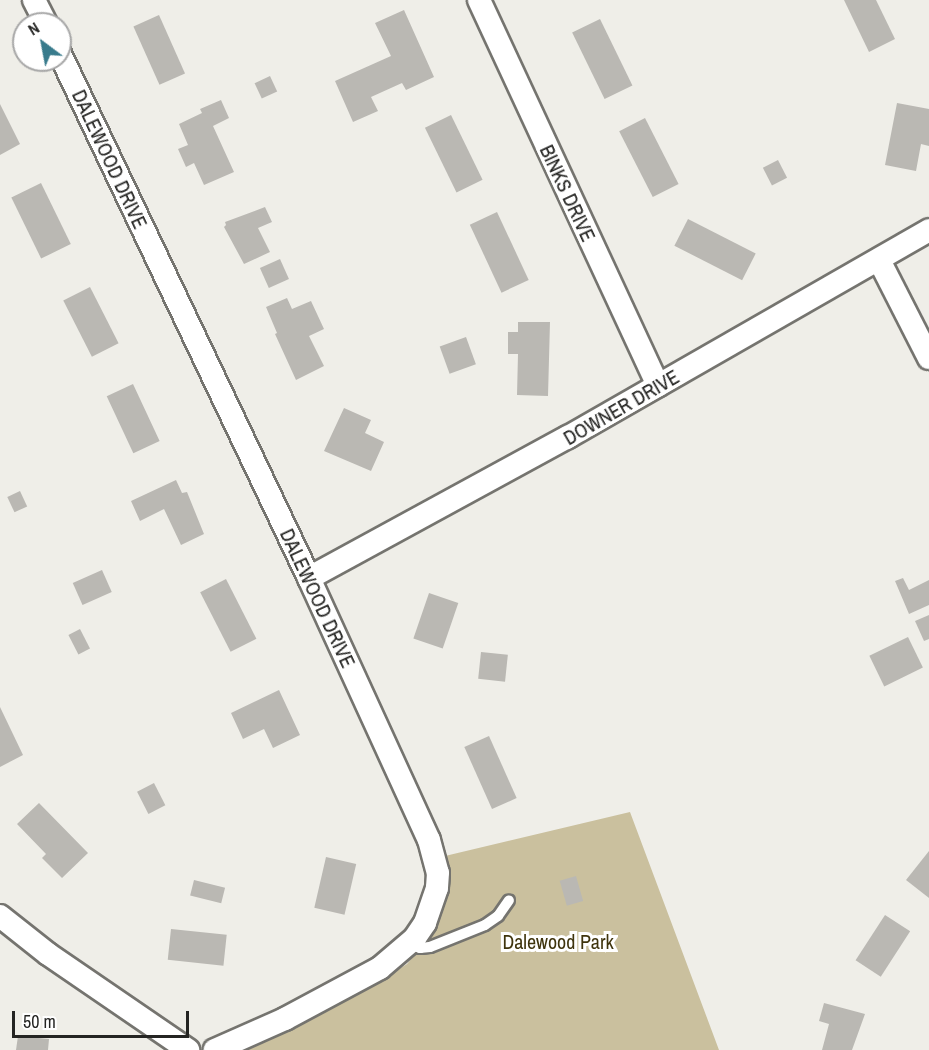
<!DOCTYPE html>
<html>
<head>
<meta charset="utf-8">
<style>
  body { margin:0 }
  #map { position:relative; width:929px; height:1050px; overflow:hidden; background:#efeee8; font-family:"Archivo Narrow",sans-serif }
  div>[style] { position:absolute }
  .green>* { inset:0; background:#cac09e }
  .building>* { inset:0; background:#bab8b3; transform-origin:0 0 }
  .roads { filter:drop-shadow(2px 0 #75746f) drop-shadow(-2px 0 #75746f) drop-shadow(0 2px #75746f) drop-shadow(0 -2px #75746f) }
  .lane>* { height:10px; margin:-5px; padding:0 5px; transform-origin:5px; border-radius:5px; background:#fff }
  .street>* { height:22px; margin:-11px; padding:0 11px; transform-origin:11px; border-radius:11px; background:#fff }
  span { translate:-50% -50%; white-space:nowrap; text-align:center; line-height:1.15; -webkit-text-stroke:6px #fff; paint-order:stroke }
  .street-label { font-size:20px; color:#242422 }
  .park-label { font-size:20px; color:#3f340d }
  .north { position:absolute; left:12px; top:12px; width:60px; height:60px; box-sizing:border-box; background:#fff; border:2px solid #a7a7a7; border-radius:50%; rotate:328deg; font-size:16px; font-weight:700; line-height:24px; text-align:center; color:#242422 }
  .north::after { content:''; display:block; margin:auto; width:21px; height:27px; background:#387b8c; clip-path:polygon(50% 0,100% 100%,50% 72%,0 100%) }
  .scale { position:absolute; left:12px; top:1011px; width:177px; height:27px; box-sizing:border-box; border:3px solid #242422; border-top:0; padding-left:8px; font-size:18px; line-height:21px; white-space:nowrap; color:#242422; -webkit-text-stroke:4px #fff; paint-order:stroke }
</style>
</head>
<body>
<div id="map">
  <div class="green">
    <div style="clip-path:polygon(630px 812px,719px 1050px,237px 1050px,380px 981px,407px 964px,420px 948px,448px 876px,445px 856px)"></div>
  </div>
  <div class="building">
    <div style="clip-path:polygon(844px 0,876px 0,895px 39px,869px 52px)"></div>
    <div style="clip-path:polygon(404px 10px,434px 77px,406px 90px,402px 83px,371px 97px,378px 111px,353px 122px,335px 81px,391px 56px,375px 23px)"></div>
    <div style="left:159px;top:15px;width:64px;height:28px;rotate:66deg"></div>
    <div style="left:600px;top:19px;width:74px;height:31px;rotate:64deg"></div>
    <div style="left:270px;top:76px;width:17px;height:17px;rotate:65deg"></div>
    <div style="clip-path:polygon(221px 100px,229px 118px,213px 126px,234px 172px,204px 185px,194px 163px,186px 167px,178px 149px,188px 145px,179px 124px,202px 113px,200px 109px)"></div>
    <div style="clip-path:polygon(897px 103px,929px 109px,929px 146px,921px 144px,916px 171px,885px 165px)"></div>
    <div style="clip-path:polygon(0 104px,20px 144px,0 155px)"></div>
    <div style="left:451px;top:115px;width:72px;height:29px;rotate:64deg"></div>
    <div style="left:645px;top:118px;width:74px;height:29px;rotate:63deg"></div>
    <div style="left:778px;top:160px;width:20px;height:17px;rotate:63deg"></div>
    <div style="left:41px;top:183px;width:68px;height:33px;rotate:64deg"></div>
    <div style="clip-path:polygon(265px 207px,272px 222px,258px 228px,270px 252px,244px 264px,224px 227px,226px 225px,225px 222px)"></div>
    <div style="left:497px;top:212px;width:75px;height:30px;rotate:65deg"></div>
    <div style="left:688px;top:219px;width:76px;height:30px;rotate:27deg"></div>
    <div style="left:280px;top:259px;width:22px;height:22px;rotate:66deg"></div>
    <div style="left:90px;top:287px;width:63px;height:30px;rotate:63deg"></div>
    <div style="clip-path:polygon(287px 298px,292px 309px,311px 301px,324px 329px,309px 336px,324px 366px,296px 380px,275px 334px,277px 333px,266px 307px)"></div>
    <div style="clip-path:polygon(518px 322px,550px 322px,548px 396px,517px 395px,518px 354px,508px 354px,508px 332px,518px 332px)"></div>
    <div style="left:466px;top:337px;width:29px;height:28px;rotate:70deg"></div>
    <div style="left:133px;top:384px;width:63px;height:29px;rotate:65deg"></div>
    <div style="clip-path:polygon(344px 408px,371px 420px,365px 433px,384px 442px,371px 471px,324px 451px)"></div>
    <div style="clip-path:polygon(176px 480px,182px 493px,187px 492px,204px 534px,181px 545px,164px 509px,140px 521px,131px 501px)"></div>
    <div style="left:20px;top:491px;width:17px;height:14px;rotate:65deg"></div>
    <div style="left:102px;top:570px;width:24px;height:32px;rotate:66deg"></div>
    <div style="clip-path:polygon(903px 578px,909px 590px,929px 580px,929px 605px,909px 614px,895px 581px)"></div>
    <div style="left:226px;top:579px;width:67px;height:29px;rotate:63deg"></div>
    <div style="left:429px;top:593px;width:31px;height:48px;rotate:19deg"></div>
    <div style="clip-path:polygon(929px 615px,929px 639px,924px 641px,915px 621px)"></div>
    <div style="left:80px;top:629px;width:22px;height:13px;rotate:63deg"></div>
    <div style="left:908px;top:637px;width:34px;height:43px;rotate:64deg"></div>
    <div style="left:481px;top:652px;width:27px;height:27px;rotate:6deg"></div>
    <div style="clip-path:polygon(279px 690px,300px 735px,273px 748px,264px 729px,243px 739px,231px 713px)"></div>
    <div style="clip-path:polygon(0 707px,23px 755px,0 767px)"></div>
    <div style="left:489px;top:736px;width:68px;height:27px;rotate:66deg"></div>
    <div style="left:154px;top:783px;width:25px;height:19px;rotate:63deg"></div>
    <div style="clip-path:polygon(39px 803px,88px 853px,62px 878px,42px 858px,46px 854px,17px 824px)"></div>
    <div style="clip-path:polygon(929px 851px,929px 898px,906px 880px)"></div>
    <div style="left:326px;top:857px;width:31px;height:52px;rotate:13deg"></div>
    <div style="left:576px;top:876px;width:26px;height:17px;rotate:74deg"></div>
    <div style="left:194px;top:880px;width:32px;height:16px;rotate:14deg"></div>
    <div style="left:885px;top:915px;width:30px;height:54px;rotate:33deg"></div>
    <div style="left:171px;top:929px;width:56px;height:31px;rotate:6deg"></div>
    <div style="clip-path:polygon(824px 1003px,865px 1014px,852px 1050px,822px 1050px,829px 1024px,819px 1021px)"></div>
    <div style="clip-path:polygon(18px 1036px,49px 1039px,48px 1050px,16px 1050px)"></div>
  </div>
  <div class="roads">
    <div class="lane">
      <div style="left:409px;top:944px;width:12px;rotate:20deg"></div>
      <div style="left:420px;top:948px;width:10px;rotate:-6deg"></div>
      <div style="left:430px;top:947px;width:59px;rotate:-21.8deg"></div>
      <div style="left:485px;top:925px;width:16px;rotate:-35deg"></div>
      <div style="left:498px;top:916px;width:19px;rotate:-55deg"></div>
    </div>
    <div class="street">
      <div style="left:34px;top:0;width:27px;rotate:63deg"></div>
      <div style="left:479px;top:0;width:425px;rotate:65.1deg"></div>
      <div style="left:60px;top:54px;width:580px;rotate:64.58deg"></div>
      <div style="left:309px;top:578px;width:288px;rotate:65.4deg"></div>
      <div style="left:429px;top:840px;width:34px;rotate:75deg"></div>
      <div style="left:438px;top:873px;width:15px;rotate:94deg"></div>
      <div style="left:437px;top:888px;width:37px;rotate:109deg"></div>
      <div style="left:425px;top:923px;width:18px;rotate:124deg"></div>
      <div style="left:415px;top:938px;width:46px;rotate:139.4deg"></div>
      <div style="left:380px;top:968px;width:108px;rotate:151.8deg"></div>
      <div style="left:285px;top:1019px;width:77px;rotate:156.1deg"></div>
      <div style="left:879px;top:260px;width:110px;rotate:63deg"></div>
      <div style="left:309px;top:578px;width:295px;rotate:-28.6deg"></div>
      <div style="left:568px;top:437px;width:416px;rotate:-29.8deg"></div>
      <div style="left:0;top:916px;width:61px;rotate:38.4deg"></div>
      <div style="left:48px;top:954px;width:170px;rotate:34.4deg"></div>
    </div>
  </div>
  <div class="street-label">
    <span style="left:110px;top:159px;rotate:65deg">DALEWOOD DRIVE</span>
    <span style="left:568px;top:193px;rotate:65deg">BINKS DRIVE</span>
    <span style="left:621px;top:407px;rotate:-30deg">DOWNER DRIVE</span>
    <span style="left:318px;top:598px;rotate:65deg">DALEWOOD DRIVE</span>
  </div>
  <div class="park-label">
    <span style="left:558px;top:941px">Dalewood Park</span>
  </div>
  <div class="north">N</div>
  <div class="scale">50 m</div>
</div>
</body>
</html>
